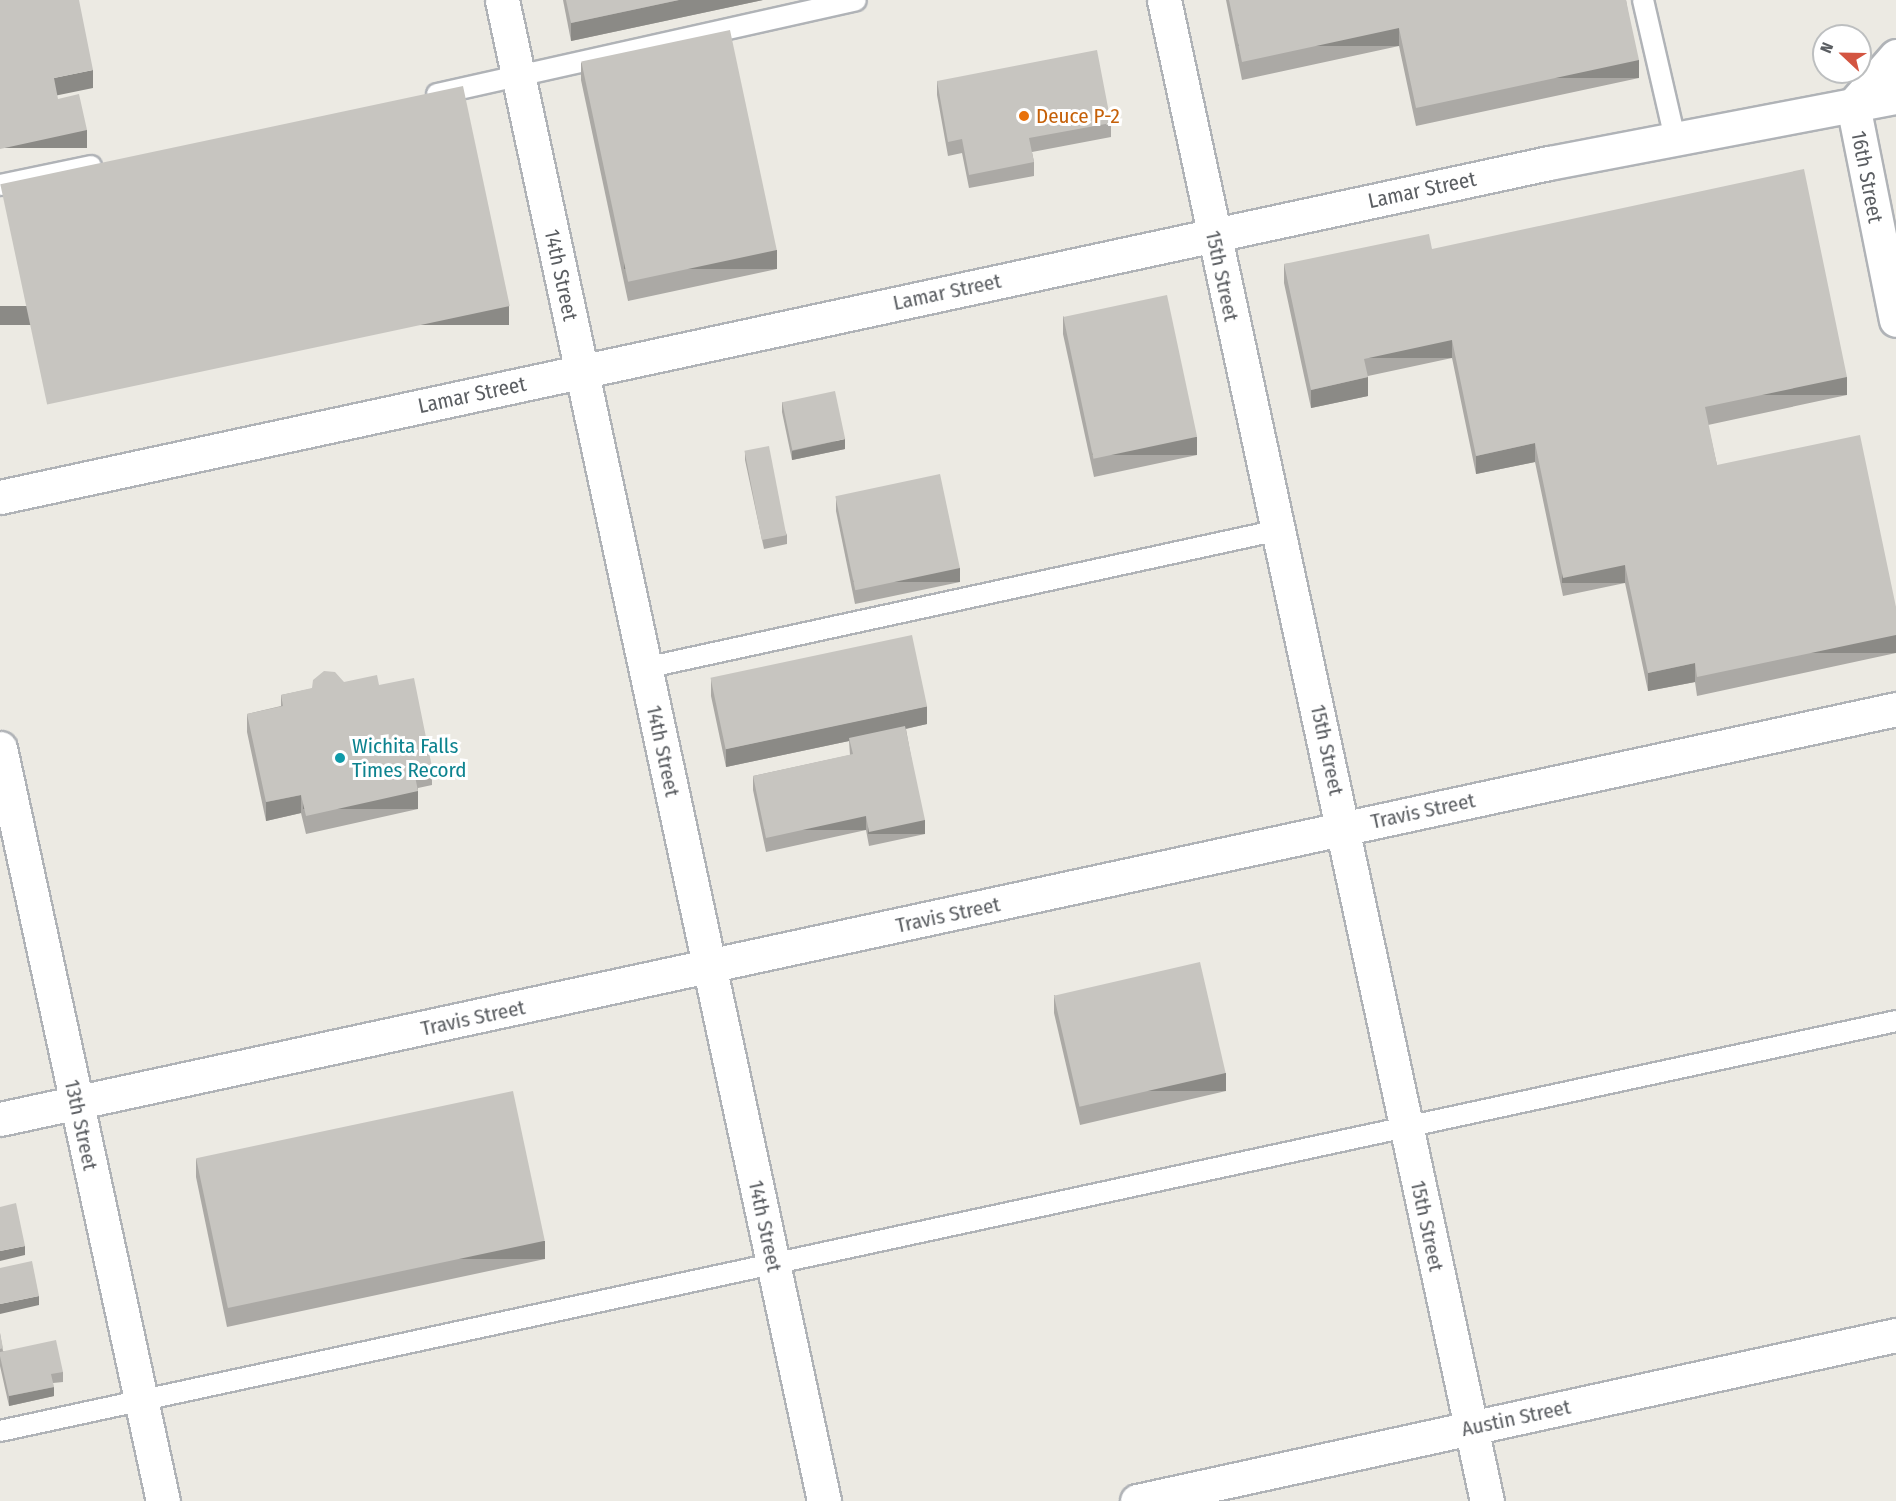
<!DOCTYPE html>
<html>
<head>
<meta charset="utf-8">
<style>
  body { margin:0 }
  #map { position:relative; width:1896px; height:1501px; overflow:hidden; background:#eceae3; font-family:"Fira Sans Condensed",sans-serif }
  div>[style] { position:absolute }
  .roads { filter:drop-shadow(2px 0 #b0b3b7) drop-shadow(-2px 0 #b0b3b7) drop-shadow(0 2px #b0b3b7) drop-shadow(0 -2px #b0b3b7) }
  .service>* { height:20px; margin:-10px; padding:0 10px; transform-origin:10px; border-radius:10px; background:#fff }
  .minor>* { height:33px; margin:-16.5px; padding:0 16.5px; transform-origin:16.5px; border-radius:16.5px; background:#fff }
  .wall>* { inset:0; background:#aba9a5 }
  .shaded-wall>* { inset:0; background:#8b8a86; transform-origin:0 0 }
  .building>* { inset:0; background:#c7c5c0; transform-origin:0 0 }
  .dots>* { width:16px; height:16px; translate:-50% -50%; box-sizing:border-box; border:3px solid #fff; border-radius:50% }
  span { translate:-50% -50%; white-space:nowrap; text-align:center; line-height:1.15; -webkit-text-stroke:6px #fff; paint-order:stroke }
  .food-label { font-size:21px; color:#c56008 }
  .left { translate:0 -50%; text-align:left }
  .street-label { font-size:21px; color:#5b5e62 }
  .culture-label { font-size:21px; color:#0d838f }
  .north { position:absolute; left:1812px; top:24px; width:60px; height:60px; box-sizing:border-box; background:#fff; border:2px solid #bdbfc0; border-radius:50%; rotate:292deg; font-size:16px; font-weight:700; line-height:24px; text-align:center; color:#5b5e62 }
  .north::after { content:''; display:block; margin:auto; width:21px; height:27px; background:#d35541; clip-path:polygon(50% 0,100% 100%,50% 72%,0 100%) }
</style>
</head>
<body>
<div id="map">
  <div class="roads">
    <div class="service">
      <div style="left:1643px;top:0;width:143px;rotate:77deg"></div>
      <div style="left:437px;top:94px;width:429px;rotate:-12.6deg"></div>
      <div style="left:0;top:185px;width:93px;rotate:-11.8deg"></div>
      <div style="left:645px;top:668px;width:649px;rotate:-12.28deg"></div>
      <div style="left:0;top:1431px;width:1940px;rotate:-12.2deg"></div>
    </div>
    <div class="minor">
      <div style="left:502px;top:0;width:1535px;rotate:77.89deg"></div>
      <div style="left:1164px;top:0;width:1535px;rotate:77.86deg"></div>
      <div style="left:1896px;top:56px;width:65px;rotate:131.3deg"></div>
      <div style="left:1853px;top:105px;width:219px;rotate:78.7deg"></div>
      <div style="left:0;top:497px;width:1585px;rotate:-12.17deg"></div>
      <div style="left:1549px;top:163px;width:353px;rotate:-10.8deg"></div>
      <div style="left:0;top:748px;width:770px;rotate:77.79deg"></div>
      <div style="left:0;top:1119px;width:1940px;rotate:-12.2deg"></div>
      <div style="left:1137px;top:1501px;width:777px;rotate:-12.34deg"></div>
    </div>
  </div>
  <div class="wall">
    <div style="clip-path:polygon(563px 0,763px 0,571px 41px)"></div>
    <div style="clip-path:polygon(1226px 0,1626px 0,1639px 78px,1416px 126px,1399px 46px,1242px 80px)"></div>
    <div style="clip-path:polygon(581px 62px,777px 269px,628px 301px,581px 80px)"></div>
    <div style="clip-path:polygon(937px 81px,1111px 123px,1111px 137px,1032px 152px,1034px 162px,1034px 176px,969px 188px,962px 153px,948px 156px,937px 95px)"></div>
    <div style="clip-path:polygon(1432px 249px,1847px 395px,1708px 425px,1717px 465px,1896px 607px,1896px 653px,1697px 696px,1695px 682px,1648px 691px,1625px 583px,1563px 596px,1535px 462px,1476px 474px,1452px 358px,1368px 376px,1368px 396px,1311px 408px,1284px 283px,1284px 264px)"></div>
    <div style="clip-path:polygon(1063px 316px,1197px 455px,1094px 477px,1063px 334px)"></div>
    <div style="clip-path:polygon(782px 402px,845px 449px,792px 460px,782px 412px)"></div>
    <div style="clip-path:polygon(745px 451px,787px 535px,787px 544px,764px 549px,745px 460px)"></div>
    <div style="clip-path:polygon(836px 497px,960px 582px,855px 604px,836px 511px)"></div>
    <div style="clip-path:polygon(711px 678px,927px 724px,906px 729px,925px 834px,869px 846px,866px 830px,766px 852px,753px 790px,753px 776px,850px 755px,849px 741px,726px 767px,711px 696px)"></div>
    <div style="clip-path:polygon(344px 682px,379px 685px,432px 767px,432px 785px,418px 788px,418px 809px,306px 834px,301px 813px,266px 821px,247px 732px,247px 714px,281px 706px,281px 695px)"></div>
    <div style="clip-path:polygon(1054px 995px,1226px 1091px,1080px 1125px,1054px 1013px)"></div>
    <div style="clip-path:polygon(196px 1159px,545px 1259px,227px 1327px,196px 1177px)"></div>
    <div style="clip-path:polygon(0 1333px,3px 1351px,63px 1372px,63px 1382px,53px 1383px,54px 1396px,9px 1406px,0 1366px)"></div>
  </div>
  <div class="shaded-wall">
    <div style="clip-path:polygon(679px 0,763px 0,571px 41px,571px 23px)"></div>
    <div style="left:1399px;top:28px;width:18px;height:161px;rotate:90deg"></div>
    <div style="left:1639px;top:60px;width:18px;height:228px;rotate:90deg"></div>
    <div style="clip-path:polygon(93px 70px,93px 88px,54px 96px,54px 78px)"></div>
    <div style="left:87px;top:130px;width:18px;height:89px;rotate:90deg"></div>
    <div style="left:777px;top:250px;width:19px;height:153px;rotate:90deg"></div>
    <div style="left:509px;top:306px;width:19px;height:521px;rotate:90deg"></div>
    <div style="left:1452px;top:340px;width:18px;height:90px;rotate:90deg"></div>
    <div style="clip-path:polygon(1368px 377px,1368px 396px,1311px 408px,1311px 390px)"></div>
    <div style="left:1847px;top:377px;width:18px;height:145px;rotate:90deg"></div>
    <div style="left:1197px;top:437px;width:18px;height:105px;rotate:90deg"></div>
    <div style="clip-path:polygon(845px 439px,845px 449px,792px 460px,792px 451px)"></div>
    <div style="clip-path:polygon(1535px 443px,1535px 462px,1476px 474px,1476px 456px)"></div>
    <div style="left:1625px;top:565px;width:18px;height:63px;rotate:90deg"></div>
    <div style="left:960px;top:568px;width:14px;height:107px;rotate:90deg"></div>
    <div style="left:1896px;top:635px;width:18px;height:203px;rotate:90deg"></div>
    <div style="clip-path:polygon(1695px 663px,1695px 682px,1648px 691px,1648px 673px)"></div>
    <div style="clip-path:polygon(927px 706px,927px 724px,850px 741px,849px 738px,849px 741px,726px 767px,726px 749px)"></div>
    <div style="left:418px;top:791px;width:18px;height:115px;rotate:90deg"></div>
    <div style="clip-path:polygon(301px 795px,301px 813px,266px 821px,266px 802px)"></div>
    <div style="left:866px;top:816px;width:14px;height:102px;rotate:90deg"></div>
    <div style="left:925px;top:820px;width:14px;height:57px;rotate:90deg"></div>
    <div style="left:1226px;top:1073px;width:18px;height:150px;rotate:90deg"></div>
    <div style="left:545px;top:1241px;width:18px;height:325px;rotate:90deg"></div>
    <div style="clip-path:polygon(25px 1246px,25px 1255px,0 1261px,0 1251px)"></div>
    <div style="clip-path:polygon(39px 1296px,39px 1305px,0 1314px,0 1304px)"></div>
    <div style="clip-path:polygon(54px 1387px,54px 1396px,9px 1406px,9px 1396px)"></div>
  </div>
  <div class="building">
    <div style="clip-path:polygon(0 0,79px 0,93px 70px,54px 78px,58px 99px,79px 94px,87px 130px,0 149px)"></div>
    <div style="clip-path:polygon(566px 0,679px 0,571px 23px)"></div>
    <div style="clip-path:polygon(1229px 0,1626px 0,1639px 60px,1416px 108px,1399px 28px,1242px 62px)"></div>
    <div style="left:730px;top:30px;width:225px;height:152px;rotate:78deg"></div>
    <div style="clip-path:polygon(1097px 50px,1111px 123px,1029px 138px,1034px 162px,969px 175px,962px 139px,948px 142px,937px 81px)"></div>
    <div style="left:463px;top:86px;width:225px;height:473px;rotate:78deg"></div>
    <div style="clip-path:polygon(1804px 169px,1847px 377px,1705px 407px,1717px 465px,1860px 435px,1896px 607px,1896px 635px,1697px 677px,1695px 663px,1648px 673px,1625px 565px,1563px 578px,1535px 443px,1476px 456px,1452px 340px,1364px 359px,1368px 377px,1311px 390px,1284px 264px,1429px 234px,1432px 249px)"></div>
    <div style="left:1167px;top:295px;width:145px;height:106px;rotate:78deg"></div>
    <div style="left:835px;top:391px;width:49px;height:54px;rotate:78deg"></div>
    <div style="left:769px;top:446px;width:91px;height:25px;rotate:79deg"></div>
    <div style="left:940px;top:474px;width:96px;height:107px;rotate:78deg"></div>
    <div style="left:912px;top:635px;width:73px;height:206px;rotate:78deg"></div>
    <div style="clip-path:polygon(324px 671px,335px 672px,344px 682px,377px 675px,379px 685px,414px 678px,432px 767px,414px 771px,418px 791px,306px 816px,301px 795px,266px 802px,247px 714px,283px 706px,281px 695px,312px 688px,313px 680px)"></div>
    <div style="clip-path:polygon(905px 726px,925px 820px,869px 832px,866px 816px,766px 838px,753px 776px,853px 754px,849px 738px)"></div>
    <div style="left:1200px;top:962px;width:114px;height:150px;rotate:77deg"></div>
    <div style="left:513px;top:1091px;width:153px;height:324px;rotate:78deg"></div>
    <div style="clip-path:polygon(16px 1203px,25px 1246px,0 1251px,0 1207px)"></div>
    <div style="clip-path:polygon(32px 1261px,39px 1296px,0 1304px,0 1268px)"></div>
    <div style="clip-path:polygon(0 1333px,3px 1348px,0 1349px)"></div>
    <div style="clip-path:polygon(56px 1340px,63px 1372px,51px 1374px,54px 1387px,9px 1396px,0 1356px,0 1352px)"></div>
  </div>
  <div class="dots">
    <div style="left:1024px;top:116px;background:#e8710a"></div>
    <div style="left:340px;top:758px;background:#0f9aa8"></div>
  </div>
  <div class="food-label">
    <span class="left" style="left:1036px;top:116px">Deuce P-2</span>
  </div>
  <div class="street-label">
    <span style="left:1867px;top:177px;rotate:79deg">16th Street</span>
    <span style="left:1422px;top:190px;rotate:-12deg">Lamar Street</span>
    <span style="left:561px;top:275px;rotate:78deg">14th Street</span>
    <span style="left:1222px;top:276px;rotate:78deg">15th Street</span>
    <span style="left:947px;top:292px;rotate:-12deg">Lamar Street</span>
    <span style="left:472px;top:395px;rotate:-12deg">Lamar Street</span>
    <span style="left:1327px;top:750px;rotate:78deg">15th Street</span>
    <span style="left:663px;top:751px;rotate:78deg">14th Street</span>
    <span style="left:1423px;top:811px;rotate:-12deg">Travis Street</span>
    <span style="left:948px;top:915px;rotate:-12deg">Travis Street</span>
    <span style="left:473px;top:1018px;rotate:-12deg">Travis Street</span>
    <span style="left:81px;top:1125px;rotate:78deg">13th Street</span>
    <span style="left:765px;top:1226px;rotate:78deg">14th Street</span>
    <span style="left:1427px;top:1226px;rotate:78deg">15th Street</span>
    <span style="left:1516px;top:1418px;rotate:-12deg">Austin Street</span>
  </div>
  <div class="culture-label">
    <span class="left" style="left:352px;top:758px">Wichita Falls<br>Times Record</span>
  </div>
  <div class="north">N</div>
</div>
</body>
</html>
